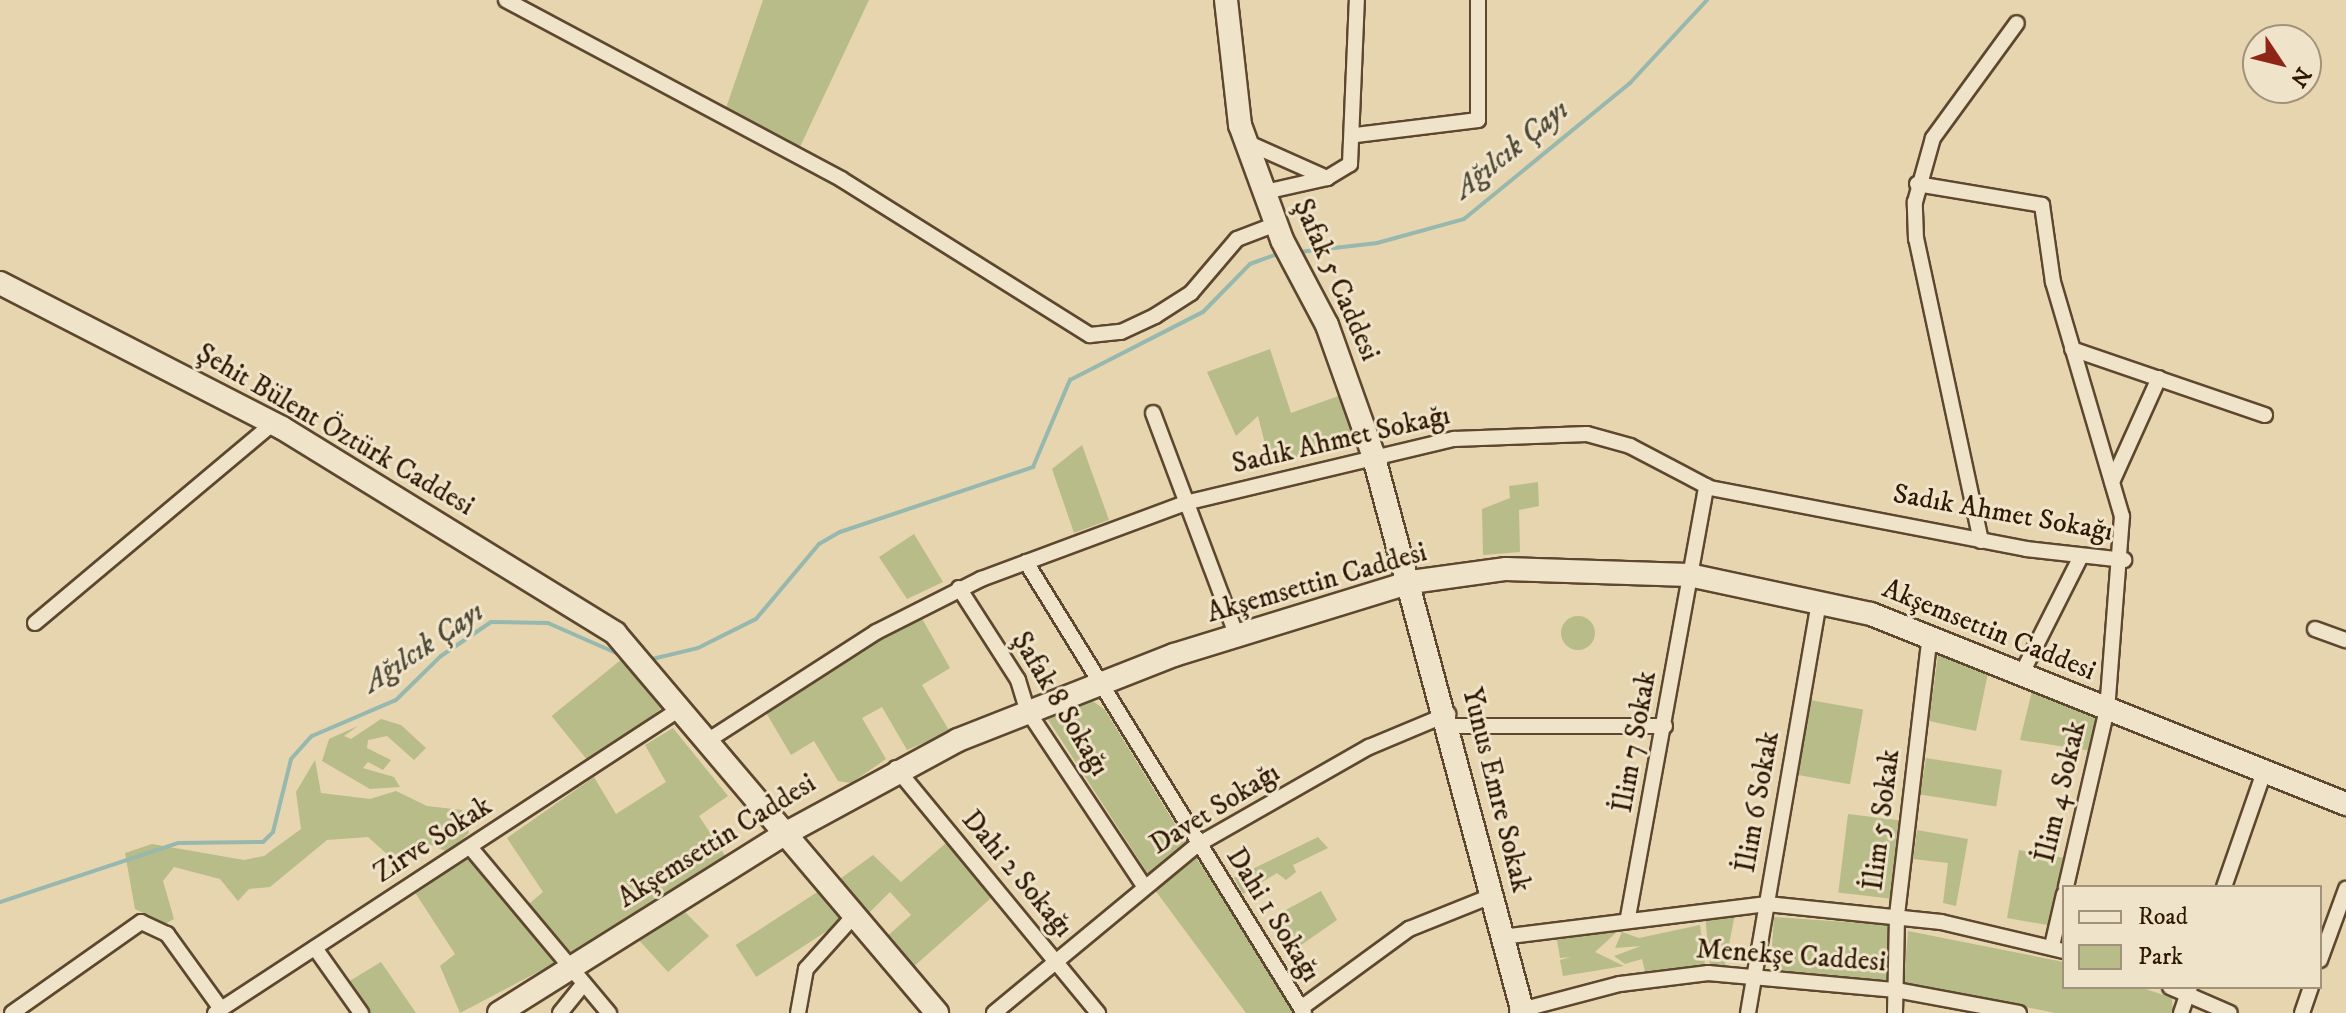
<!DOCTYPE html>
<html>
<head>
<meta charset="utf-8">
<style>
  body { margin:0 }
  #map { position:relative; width:2346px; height:1013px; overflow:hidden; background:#e6d5ae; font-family:"IM FELL DW Pica",serif }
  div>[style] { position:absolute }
  .green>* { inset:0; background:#b8bc88; transform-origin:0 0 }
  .round { border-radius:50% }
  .stream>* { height:4px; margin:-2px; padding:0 2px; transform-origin:2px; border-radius:2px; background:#96b8af }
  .roads { filter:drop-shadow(2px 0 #5d472e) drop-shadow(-2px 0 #5d472e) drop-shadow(0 2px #5d472e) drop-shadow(0 -2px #5d472e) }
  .street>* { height:14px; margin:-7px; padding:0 7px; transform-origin:7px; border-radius:7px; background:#efe4ca }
  .secondary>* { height:22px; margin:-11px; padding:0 11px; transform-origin:11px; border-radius:11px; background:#efe4ca }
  span { translate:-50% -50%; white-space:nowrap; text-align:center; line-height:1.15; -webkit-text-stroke:6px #efe4ca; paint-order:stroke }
  .street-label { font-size:28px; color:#2f1803 }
  .water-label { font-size:30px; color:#4e4837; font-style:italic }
  .legend { position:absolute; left:2062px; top:885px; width:260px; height:104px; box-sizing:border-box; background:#efe4ca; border:2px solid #a2927a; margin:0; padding:10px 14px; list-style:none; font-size:24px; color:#2f1803 }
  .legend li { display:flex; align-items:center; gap:16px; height:40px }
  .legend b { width:40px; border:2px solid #a2927a }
  .north { position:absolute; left:2242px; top:24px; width:80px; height:80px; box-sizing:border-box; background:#efe4ca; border:2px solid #a2927a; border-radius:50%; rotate:125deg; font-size:22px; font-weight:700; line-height:32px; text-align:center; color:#2f1803 }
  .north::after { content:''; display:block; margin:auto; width:28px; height:36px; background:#8f2418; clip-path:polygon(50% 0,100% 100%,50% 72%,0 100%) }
</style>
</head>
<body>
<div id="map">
  <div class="green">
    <div style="clip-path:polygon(763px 0,869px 0,799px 149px,724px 114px)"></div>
    <div style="clip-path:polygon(1270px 349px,1291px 413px,1344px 394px,1356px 433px,1348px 445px,1270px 464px,1258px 416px,1236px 436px,1207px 372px)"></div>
    <div style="clip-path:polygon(1082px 445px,1109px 520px,1074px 533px,1052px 469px)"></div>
    <div style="clip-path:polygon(1538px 482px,1539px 506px,1519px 510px,1520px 552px,1483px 555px,1482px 509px,1510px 498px,1509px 486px)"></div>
    <div style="clip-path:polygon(914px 534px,943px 582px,907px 599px,879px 557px)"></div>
    <div style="clip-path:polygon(920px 615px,950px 668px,922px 685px,950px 732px,907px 750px,882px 707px,862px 718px,886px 759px,851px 783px,838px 781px,814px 741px,791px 755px,765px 711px)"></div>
    <div class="round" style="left:1561px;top:616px;width:34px;height:34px"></div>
    <div style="clip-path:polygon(1939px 648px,1989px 668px,1976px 731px,1929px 721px)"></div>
    <div style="left:627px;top:655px;width:63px;height:97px;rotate:51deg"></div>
    <div style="clip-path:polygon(2033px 687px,2100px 716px,2091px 751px,2020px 740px)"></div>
    <div style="clip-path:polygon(1090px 699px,1105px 710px,1188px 845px,1148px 874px,1047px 718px)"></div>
    <div style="left:1810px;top:700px;width:54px;height:76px;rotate:10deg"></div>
    <div style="clip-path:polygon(381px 719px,401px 725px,426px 748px,414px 760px,387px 736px,368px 740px,367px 748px,391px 760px,383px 770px,368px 762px,363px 768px,394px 777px,400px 787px,370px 789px,322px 761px,329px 739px,358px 726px,344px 736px,351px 739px)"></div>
    <div style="clip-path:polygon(673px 728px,728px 796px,699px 816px,726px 857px,566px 960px,524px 908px,543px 892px,507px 838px,594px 777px,616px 814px,666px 782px,645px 745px)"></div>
    <div style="left:1926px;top:758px;width:77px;height:37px;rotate:9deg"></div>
    <div style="clip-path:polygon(315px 760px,321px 793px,370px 799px,396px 791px,427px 806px,462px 810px,469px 833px,448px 852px,429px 844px,397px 863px,368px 837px,327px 840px,270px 887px,249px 889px,238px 901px,220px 879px,174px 867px,163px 881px,174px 919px,165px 924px,135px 909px,125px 853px,152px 844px,244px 860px,264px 856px,301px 829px,296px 792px)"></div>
    <div style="left:1848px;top:814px;width:55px;height:79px;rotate:7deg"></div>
    <div style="clip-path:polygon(1917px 830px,1968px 839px,1956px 906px,1943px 903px,1948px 863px,1913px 859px)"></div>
    <div style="clip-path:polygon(954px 836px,999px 891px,911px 969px,884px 939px,911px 915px,890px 892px,865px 917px,833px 884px,873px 855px,901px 882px)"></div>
    <div style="clip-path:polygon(1318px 837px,1328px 848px,1293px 865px,1296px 872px,1286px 880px,1277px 873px,1243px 894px,1234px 878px)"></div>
    <div style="left:2019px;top:850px;width:48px;height:69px;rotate:10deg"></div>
    <div style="clip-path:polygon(474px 855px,561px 960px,460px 1013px,440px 966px,455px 954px,414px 891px)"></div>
    <div style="clip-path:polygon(1195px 856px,1296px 1013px,1246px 1013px,1152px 886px)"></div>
    <div style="left:822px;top:889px;width:38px;height:103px;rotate:57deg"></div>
    <div style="clip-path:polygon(1321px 891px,1337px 920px,1288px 954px,1267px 920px)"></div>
    <div style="clip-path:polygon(681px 908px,709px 936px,668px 972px,636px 937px)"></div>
    <div style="clip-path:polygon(1735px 914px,1725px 965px,1710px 966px,1705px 915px)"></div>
    <div style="left:1774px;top:917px;width:119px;height:55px;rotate:4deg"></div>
    <div style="clip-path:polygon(1700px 925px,1705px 965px,1645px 972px,1642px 959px,1625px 964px,1614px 956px,1641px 946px,1615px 948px,1622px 932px,1639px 938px)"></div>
    <div style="clip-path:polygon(1619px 930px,1595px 952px,1624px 966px,1563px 976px,1560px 960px,1571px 957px,1560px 958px,1557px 940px)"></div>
    <div style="clip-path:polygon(1908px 931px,2064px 962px,2064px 987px,2140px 987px,2172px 998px,2173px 1013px,2055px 1013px,1904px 982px)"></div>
    <div style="clip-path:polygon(381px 962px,416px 1013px,368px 1013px,348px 982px)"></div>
  </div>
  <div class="stream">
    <div style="left:1299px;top:252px;width:79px;rotate:-6.6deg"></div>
    <div style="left:1377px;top:243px;width:90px;rotate:-15.4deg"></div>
    <div style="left:1464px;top:219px;width:215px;rotate:-39.3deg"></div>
    <div style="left:1630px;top:83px;width:113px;rotate:-47.1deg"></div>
    <div style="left:648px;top:660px;width:51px;rotate:-13.5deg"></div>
    <div style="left:698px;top:648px;width:65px;rotate:-26.6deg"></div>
    <div style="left:756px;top:619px;width:98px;rotate:-50deg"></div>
    <div style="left:819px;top:544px;width:24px;rotate:-30deg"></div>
    <div style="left:840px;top:532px;width:204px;rotate:-18.6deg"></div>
    <div style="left:1033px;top:467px;width:95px;rotate:-67deg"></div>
    <div style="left:1070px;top:380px;width:149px;rotate:-27.1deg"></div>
    <div style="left:1203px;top:312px;width:67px;rotate:-45.6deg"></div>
    <div style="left:1250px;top:264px;width:29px;rotate:-20deg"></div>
    <div style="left:0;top:902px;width:188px;rotate:-18.3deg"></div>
    <div style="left:178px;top:843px;width:85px;rotate:-0.7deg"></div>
    <div style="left:263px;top:842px;width:14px;rotate:-45deg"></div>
    <div style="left:273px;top:832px;width:75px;rotate:-76.1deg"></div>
    <div style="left:291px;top:759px;width:31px;rotate:-48deg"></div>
    <div style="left:312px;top:736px;width:91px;rotate:-23.2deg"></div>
    <div style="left:396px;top:700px;width:63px;rotate:-44.4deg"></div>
    <div style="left:441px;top:656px;width:60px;rotate:-34.2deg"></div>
    <div style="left:491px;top:622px;width:57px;rotate:1deg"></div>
    <div style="left:548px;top:623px;width:82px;rotate:23.7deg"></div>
  </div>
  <div class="roads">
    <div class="street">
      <div style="left:506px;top:0;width:380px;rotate:28.1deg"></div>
      <div style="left:841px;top:179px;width:294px;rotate:32.1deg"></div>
      <div style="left:1090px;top:335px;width:31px;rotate:-6deg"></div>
      <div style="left:1121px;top:332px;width:38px;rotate:-25deg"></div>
      <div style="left:1155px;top:316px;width:43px;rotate:-32.6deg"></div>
      <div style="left:1191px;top:293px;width:71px;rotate:-49.6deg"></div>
      <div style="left:1237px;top:239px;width:42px;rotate:-21deg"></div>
      <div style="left:1356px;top:135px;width:123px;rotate:-7deg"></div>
      <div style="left:1478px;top:120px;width:120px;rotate:-90deg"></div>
      <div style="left:1246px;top:142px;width:89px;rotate:24deg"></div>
      <div style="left:1917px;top:184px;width:127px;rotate:9.5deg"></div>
      <div style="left:2042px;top:205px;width:78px;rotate:81.9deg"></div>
      <div style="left:2053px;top:282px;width:244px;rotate:73.6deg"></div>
      <div style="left:2122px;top:516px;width:194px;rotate:94.4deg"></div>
      <div style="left:2107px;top:709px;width:183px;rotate:103deg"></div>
      <div style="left:1265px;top:192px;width:64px;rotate:-12.7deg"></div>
      <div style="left:1327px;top:178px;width:27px;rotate:-31deg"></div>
      <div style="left:1350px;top:164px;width:164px;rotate:-87.6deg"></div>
      <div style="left:2072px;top:349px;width:204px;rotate:18.9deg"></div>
      <div style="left:1153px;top:413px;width:238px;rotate:69.4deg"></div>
      <div style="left:2112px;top:482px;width:114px;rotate:-65.7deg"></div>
      <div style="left:1981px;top:541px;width:309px;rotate:-102.1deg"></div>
      <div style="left:1916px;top:239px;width:37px;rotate:-92deg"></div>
      <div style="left:1915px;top:202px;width:66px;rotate:-74.3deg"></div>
      <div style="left:1933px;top:138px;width:142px;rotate:-53.9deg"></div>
      <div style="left:1026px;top:562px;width:530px;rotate:58.35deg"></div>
      <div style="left:959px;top:588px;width:109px;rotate:57.3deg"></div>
      <div style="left:1018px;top:680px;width:31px;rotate:73deg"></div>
      <div style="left:1027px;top:710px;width:211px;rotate:56.4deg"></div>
      <div style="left:35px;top:623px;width:311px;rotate:-40deg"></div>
      <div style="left:2315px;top:629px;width:33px;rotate:20deg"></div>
      <div style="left:2022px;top:673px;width:131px;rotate:-63.2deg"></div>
      <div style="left:1451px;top:726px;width:214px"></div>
      <div style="left:707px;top:741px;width:201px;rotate:-32.8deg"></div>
      <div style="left:876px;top:632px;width:118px;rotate:-26.8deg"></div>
      <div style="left:981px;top:579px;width:218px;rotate:-20.4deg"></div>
      <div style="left:1185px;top:503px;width:277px;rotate:-13.4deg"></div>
      <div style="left:1454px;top:439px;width:133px;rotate:-2.2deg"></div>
      <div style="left:1587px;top:434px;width:45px;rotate:15.6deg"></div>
      <div style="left:1630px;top:446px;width:90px;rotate:27.7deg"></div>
      <div style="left:1710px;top:488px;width:322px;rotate:10.9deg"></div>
      <div style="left:2026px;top:549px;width:99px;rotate:6.4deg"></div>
      <div style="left:896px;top:768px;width:318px;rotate:50.5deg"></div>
      <div style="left:470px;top:847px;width:217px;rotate:50.1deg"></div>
      <div style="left:2224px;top:887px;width:122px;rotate:-70.8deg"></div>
      <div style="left:1628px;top:917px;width:438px;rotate:-79.7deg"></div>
      <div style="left:1502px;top:937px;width:267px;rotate:-7.1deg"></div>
      <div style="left:1767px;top:904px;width:175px;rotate:5.9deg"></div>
      <div style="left:1941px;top:922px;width:126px;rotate:13.3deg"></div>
      <div style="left:2052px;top:946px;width:53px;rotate:-77deg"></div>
      <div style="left:315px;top:948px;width:80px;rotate:54.7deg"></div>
      <div style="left:2320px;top:960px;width:76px;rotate:-69.9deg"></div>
      <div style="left:2170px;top:987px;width:65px;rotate:23.4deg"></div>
      <div style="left:1301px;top:1008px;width:134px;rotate:-36.2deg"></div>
      <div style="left:1409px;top:929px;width:88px;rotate:-21.9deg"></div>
      <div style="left:1517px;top:1011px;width:106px;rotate:-14.7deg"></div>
      <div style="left:1620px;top:984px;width:89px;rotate:-7.1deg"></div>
      <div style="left:1708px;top:973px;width:189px;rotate:5.2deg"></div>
      <div style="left:1896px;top:990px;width:125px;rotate:10.6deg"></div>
      <div style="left:12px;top:1013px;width:158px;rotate:-35.2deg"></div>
      <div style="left:141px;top:922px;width:29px;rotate:25deg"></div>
      <div style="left:167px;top:934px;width:92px;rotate:54.2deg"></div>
      <div style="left:215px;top:1013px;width:556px;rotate:-33.18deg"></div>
      <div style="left:560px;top:1013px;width:36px;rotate:-51deg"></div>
      <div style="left:798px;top:1013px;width:45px;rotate:-79.7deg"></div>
      <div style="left:806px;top:969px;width:69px;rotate:-48deg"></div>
      <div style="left:994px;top:1013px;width:264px;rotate:-39.6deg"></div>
      <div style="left:1197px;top:845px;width:198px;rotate:-29.7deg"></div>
      <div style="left:1369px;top:747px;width:86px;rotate:-22.7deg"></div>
      <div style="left:1748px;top:1013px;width:419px;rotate:-80.2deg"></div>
      <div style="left:1895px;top:1013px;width:98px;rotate:-88.8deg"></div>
      <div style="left:1897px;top:915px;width:282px;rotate:-83.3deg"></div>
      <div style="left:2181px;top:1013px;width:28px;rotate:-71deg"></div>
      <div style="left:2302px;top:1013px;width:28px;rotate:-71deg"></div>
    </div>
    <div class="secondary">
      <div style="left:1226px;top:0;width:126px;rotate:83.6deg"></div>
      <div style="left:1240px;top:125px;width:122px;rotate:69.9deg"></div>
      <div style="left:1282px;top:240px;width:96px;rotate:62.1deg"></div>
      <div style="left:1327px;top:325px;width:137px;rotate:70.4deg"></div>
      <div style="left:1373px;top:454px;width:579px;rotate:74.98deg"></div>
      <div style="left:0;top:283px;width:317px;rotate:27.2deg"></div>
      <div style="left:282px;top:428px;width:391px;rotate:31.6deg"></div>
      <div style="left:615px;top:633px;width:498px;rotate:49.7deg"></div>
      <div style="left:499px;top:1013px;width:335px;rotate:-32.1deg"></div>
      <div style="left:783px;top:835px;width:199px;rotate:-28.5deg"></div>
      <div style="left:958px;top:740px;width:232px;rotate:-21.5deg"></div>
      <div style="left:1174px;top:655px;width:248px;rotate:-17.1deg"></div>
      <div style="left:1411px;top:582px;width:96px;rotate:-7.8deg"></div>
      <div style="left:1506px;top:569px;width:183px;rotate:1.9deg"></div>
      <div style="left:1689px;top:575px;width:186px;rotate:12.1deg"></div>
      <div style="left:1871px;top:614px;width:512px;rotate:21.8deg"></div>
    </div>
  </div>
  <div class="street-label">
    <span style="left:1336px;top:280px;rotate:66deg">Şafak 5 Caddesi</span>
    <span style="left:335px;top:430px;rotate:30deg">Şehit Bülent Öztürk Caddesi</span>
    <span style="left:1341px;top:440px;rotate:-13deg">Sadık Ahmet Sokağı</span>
    <span style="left:2003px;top:513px;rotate:10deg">Sadık Ahmet Sokağı</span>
    <span style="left:1317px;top:583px;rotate:-16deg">Akşemsettin Caddesi</span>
    <span style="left:1989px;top:630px;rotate:22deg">Akşemsettin Caddesi</span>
    <span style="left:1060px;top:704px;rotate:59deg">Şafak 8 Sokağı</span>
    <span style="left:1635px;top:742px;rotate:-80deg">İlim 7 Sokak</span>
    <span style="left:1496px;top:790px;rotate:76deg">Yunus Emre Sokak</span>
    <span style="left:2061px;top:792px;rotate:-77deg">İlim 4 Sokak</span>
    <span style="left:1758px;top:802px;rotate:-80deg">İlim 6 Sokak</span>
    <span style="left:1215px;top:809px;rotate:-32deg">Davet Sokağı</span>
    <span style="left:1882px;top:820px;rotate:-83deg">İlim 5 Sokak</span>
    <span style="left:433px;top:840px;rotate:-33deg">Zirve Sokak</span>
    <span style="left:717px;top:841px;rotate:-32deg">Akşemsettin Caddesi</span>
    <span style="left:1017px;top:874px;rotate:50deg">Dahi 2 Sokağı</span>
    <span style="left:1273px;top:915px;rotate:58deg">Dahi 1 Sokağı</span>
    <span style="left:1791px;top:956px;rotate:4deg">Menekşe Caddesi</span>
  </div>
  <div class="water-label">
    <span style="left:1512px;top:150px;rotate:-39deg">Ağılcık Çayı</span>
    <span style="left:424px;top:648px;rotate:-34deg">Ağılcık Çayı</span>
  </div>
  <ul class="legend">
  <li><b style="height:10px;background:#efe4ca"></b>Road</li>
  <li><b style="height:22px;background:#b8bc88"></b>Park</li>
  </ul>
  <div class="north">N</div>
</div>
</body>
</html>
